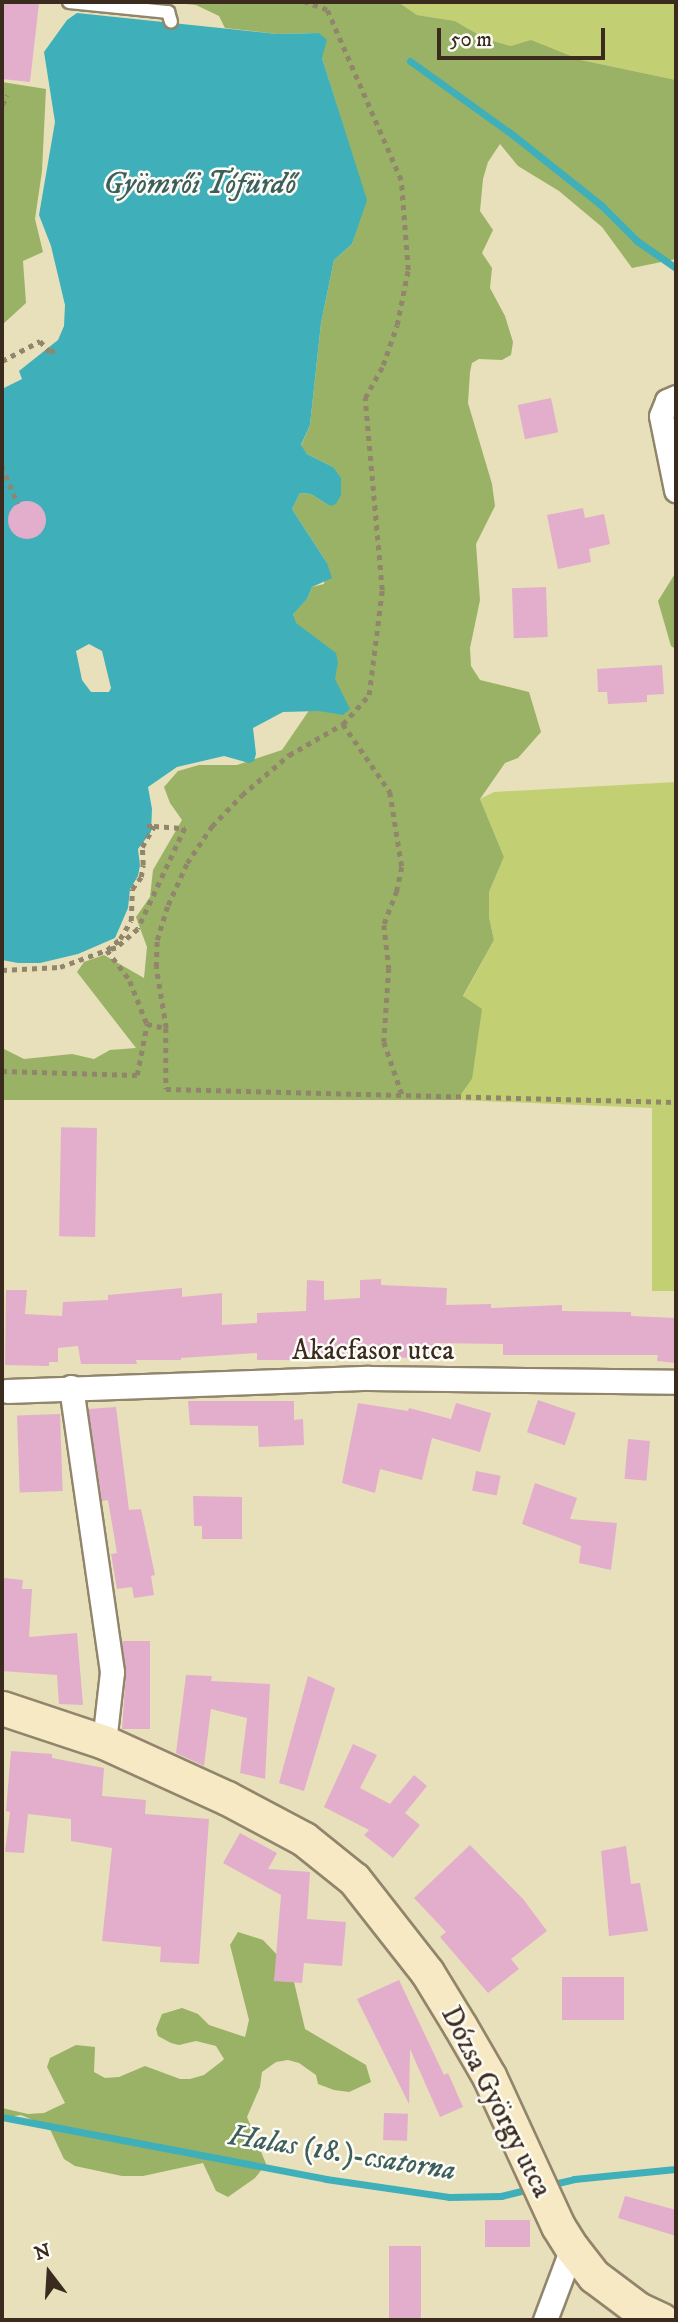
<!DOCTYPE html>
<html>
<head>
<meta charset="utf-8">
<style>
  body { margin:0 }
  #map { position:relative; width:678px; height:2322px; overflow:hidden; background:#e7e0ba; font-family:"IM FELL DW Pica",serif }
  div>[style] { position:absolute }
  .green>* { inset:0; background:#c2d073 }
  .forest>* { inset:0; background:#99b265 }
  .water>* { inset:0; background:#3fafba }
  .stream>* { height:7px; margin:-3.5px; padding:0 3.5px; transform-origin:3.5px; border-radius:3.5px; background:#3fafba }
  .building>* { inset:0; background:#e2aecc; transform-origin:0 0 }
  .round { border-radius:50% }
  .path>* { height:4.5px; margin-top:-2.25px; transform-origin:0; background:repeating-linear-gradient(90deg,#91856c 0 5px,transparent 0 10px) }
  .roads { filter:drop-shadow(2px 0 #91856c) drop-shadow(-2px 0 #91856c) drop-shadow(0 2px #91856c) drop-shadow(0 -2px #91856c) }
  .lane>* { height:12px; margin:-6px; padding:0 6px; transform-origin:6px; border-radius:6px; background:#fff }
  .street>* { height:23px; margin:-11.5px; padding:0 11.5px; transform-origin:11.5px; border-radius:11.5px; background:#fff }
  .secondary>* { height:33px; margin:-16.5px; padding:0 16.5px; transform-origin:16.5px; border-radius:16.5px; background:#f7e9c3 }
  span { translate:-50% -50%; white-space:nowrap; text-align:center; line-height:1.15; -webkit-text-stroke:5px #fdfcf7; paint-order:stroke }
  .street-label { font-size:28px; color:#3b2a1e }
  .water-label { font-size:30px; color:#3d5f5c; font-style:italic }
  .frame { position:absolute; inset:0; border:4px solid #3b2a1e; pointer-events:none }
  .north { position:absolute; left:14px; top:2238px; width:70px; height:70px; -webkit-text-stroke:5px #fdfcf7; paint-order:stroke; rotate:343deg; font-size:19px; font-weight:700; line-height:28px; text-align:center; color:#3b2a1e }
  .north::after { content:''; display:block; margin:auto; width:24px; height:32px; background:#3b2a1e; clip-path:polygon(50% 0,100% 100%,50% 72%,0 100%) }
  .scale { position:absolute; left:437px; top:28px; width:168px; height:32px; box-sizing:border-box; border:4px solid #3b2a1e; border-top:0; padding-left:9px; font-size:21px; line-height:24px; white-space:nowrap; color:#3b2a1e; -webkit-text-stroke:5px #fdfcf7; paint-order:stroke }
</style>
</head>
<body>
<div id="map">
  <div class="green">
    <div style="clip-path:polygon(398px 2px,676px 2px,676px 80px,581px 60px,531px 41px,511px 46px,486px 39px,455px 21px,417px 15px)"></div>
    <div style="clip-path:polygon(676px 782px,676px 1291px,652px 1291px,652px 1108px,457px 1100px,472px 1079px,463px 997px,494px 940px,489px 917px,489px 892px,504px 857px,480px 799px,494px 792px)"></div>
  </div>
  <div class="forest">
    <div style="clip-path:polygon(164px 2px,398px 2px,417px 15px,455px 21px,486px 39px,511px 46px,531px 40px,581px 60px,676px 80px,676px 259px,632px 268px,602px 227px,559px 191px,518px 166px,500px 144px,488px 162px,483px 179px,480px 211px,493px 230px,482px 253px,492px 268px,490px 288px,505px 316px,513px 342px,511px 355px,502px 360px,479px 359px,472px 363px,470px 372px,468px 403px,492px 484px,495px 506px,476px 544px,480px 600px,470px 648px,471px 666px,480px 680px,529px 692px,541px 732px,518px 758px,505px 763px,480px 799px,504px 857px,489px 892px,489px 917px,494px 940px,463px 996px,482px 1009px,472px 1079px,457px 1100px,2px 1100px,2px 1048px,24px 1059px,72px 1054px,94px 1059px,110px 1050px,136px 1048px,77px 972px,84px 962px,104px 955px,144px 978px,147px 947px,136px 917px,150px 897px,153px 870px,182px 820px,170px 803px,164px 787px,178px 771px,199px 765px,237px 765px,282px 750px,310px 709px,293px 613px,307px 599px,312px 587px,324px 584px,327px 563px,292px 509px,300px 493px,311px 494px,330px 506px,333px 467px,307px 454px,301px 446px,310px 425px,321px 323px,334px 260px,352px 244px,366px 200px,322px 58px,319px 33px,277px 34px,225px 28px,219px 16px,196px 5px)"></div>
    <div style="clip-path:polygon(2px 82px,46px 89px,42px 171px,35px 219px,43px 252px,23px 261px,26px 303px,2px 325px)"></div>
    <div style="clip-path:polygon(676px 572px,676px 649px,671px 646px,658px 601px)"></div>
    <div style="clip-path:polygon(238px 1932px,263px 1940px,282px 1960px,294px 1982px,305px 2029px,366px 2065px,371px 2082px,349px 2092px,334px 2090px,318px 2084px,316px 2075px,299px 2063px,288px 2060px,276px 2062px,262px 2072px,260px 2087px,247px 2117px,266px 2164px,255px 2178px,228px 2197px,216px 2191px,203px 2163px,143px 2176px,122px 2176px,75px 2166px,64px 2159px,49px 2127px,21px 2115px,2px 2118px,2px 2108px,28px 2114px,44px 2113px,65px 2103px,47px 2067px,50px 2058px,76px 2045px,95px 2047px,94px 2072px,105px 2078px,119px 2077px,145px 2066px,180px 2079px,190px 2079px,204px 2075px,222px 2061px,224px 2059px,216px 2046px,196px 2041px,179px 2045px,171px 2043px,158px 2036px,156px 2029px,162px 2014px,182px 2008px,198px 2014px,209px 2025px,245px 2037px,249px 2020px,230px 1945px)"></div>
  </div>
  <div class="water">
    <div style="clip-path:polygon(evenodd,77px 13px,277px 34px,319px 33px,327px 40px,322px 58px,367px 200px,352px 244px,334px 260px,321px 323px,310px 425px,301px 445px,307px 454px,333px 467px,341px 478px,341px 495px,336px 504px,330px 506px,311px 494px,300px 493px,292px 509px,327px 563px,332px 578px,312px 587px,307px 599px,293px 614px,296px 623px,336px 653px,338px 662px,335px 679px,350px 709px,343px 715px,319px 711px,283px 712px,253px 728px,256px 754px,254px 761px,249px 763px,224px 756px,177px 767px,148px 787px,152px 809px,151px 832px,138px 849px,140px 865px,138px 876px,130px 889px,128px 908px,115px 938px,78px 954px,40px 963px,18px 963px,2px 960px,2px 389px,22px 379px,19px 371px,58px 340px,64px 326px,65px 305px,51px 246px,39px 215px,55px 122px,44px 52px,67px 20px,77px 13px,89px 644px,102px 651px,111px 688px,109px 692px,91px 692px,82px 680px,76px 651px,89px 644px)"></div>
  </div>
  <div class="stream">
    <div style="left:410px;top:61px;width:127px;rotate:35.7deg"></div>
    <div style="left:513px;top:135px;width:112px;rotate:38.5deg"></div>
    <div style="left:601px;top:205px;width:51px;rotate:45deg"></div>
    <div style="left:637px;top:241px;width:47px;rotate:34.7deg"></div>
    <div style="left:2px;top:2117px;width:330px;rotate:10.8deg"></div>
    <div style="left:326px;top:2179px;width:124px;rotate:8.3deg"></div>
    <div style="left:449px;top:2197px;width:52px;rotate:-1.1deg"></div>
    <div style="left:501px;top:2196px;width:30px;rotate:-14deg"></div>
    <div style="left:549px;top:2185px;width:26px;rotate:-13deg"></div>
    <div style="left:574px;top:2179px;width:102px;rotate:-5.6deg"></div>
  </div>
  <div class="building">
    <div style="clip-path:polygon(2px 2px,39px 3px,30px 82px,2px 79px)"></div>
    <div style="left:551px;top:398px;width:35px;height:34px;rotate:78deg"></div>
    <div class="round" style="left:8px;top:501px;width:38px;height:38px"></div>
    <div style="clip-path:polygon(583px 508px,585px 518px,604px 514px,610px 544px,589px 549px,591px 562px,558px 569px,547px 515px)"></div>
    <div style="left:546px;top:587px;width:50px;height:34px;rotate:88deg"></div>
    <div style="clip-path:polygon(662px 665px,664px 694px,647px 695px,647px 702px,608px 704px,607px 692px,598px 692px,597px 669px)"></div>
    <div style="left:97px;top:1128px;width:109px;height:36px;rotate:91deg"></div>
    <div style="clip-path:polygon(381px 1279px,381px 1285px,447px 1288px,446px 1305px,491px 1304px,491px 1308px,562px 1305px,562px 1311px,631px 1312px,631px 1316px,676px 1318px,676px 1363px,657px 1361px,658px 1355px,503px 1355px,503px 1344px,434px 1343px,433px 1359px,298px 1353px,298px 1360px,257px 1360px,257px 1353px,181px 1358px,181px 1360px,136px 1360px,137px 1364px,81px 1364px,78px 1346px,58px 1348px,58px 1362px,49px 1362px,49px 1366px,5px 1365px,6px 1290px,27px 1290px,25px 1314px,62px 1316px,63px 1302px,108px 1300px,108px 1295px,182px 1288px,182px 1297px,222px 1293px,222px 1325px,257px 1323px,257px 1313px,306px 1311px,307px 1280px,324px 1281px,324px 1300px,360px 1298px,360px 1280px)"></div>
    <div style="left:538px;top:1400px;width:40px;height:34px;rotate:19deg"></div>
    <div style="clip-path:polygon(188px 1401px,294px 1401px,294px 1420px,303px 1419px,304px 1445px,259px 1447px,258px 1426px,190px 1425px)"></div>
    <div style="clip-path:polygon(358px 1403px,408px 1411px,409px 1408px,451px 1419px,456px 1403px,491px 1413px,480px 1452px,432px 1438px,422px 1480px,380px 1469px,375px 1493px,342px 1483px)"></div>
    <div style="clip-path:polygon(116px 1407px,129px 1510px,141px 1509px,155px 1575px,151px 1576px,154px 1595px,134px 1598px,132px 1587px,117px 1589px,111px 1554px,117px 1553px,108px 1500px,102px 1501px,88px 1409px)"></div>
    <div style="left:60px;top:1414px;width:77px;height:43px;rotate:88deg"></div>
    <div style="left:628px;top:1439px;width:22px;height:40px;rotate:5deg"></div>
    <div style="left:476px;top:1471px;width:25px;height:20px;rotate:11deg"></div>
    <div style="clip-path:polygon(535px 1483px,577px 1498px,570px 1519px,617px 1523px,611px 1570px,579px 1563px,581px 1546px,522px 1524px)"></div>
    <div style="clip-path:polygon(193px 1496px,242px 1497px,242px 1539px,202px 1539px,202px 1526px,194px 1526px)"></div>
    <div style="clip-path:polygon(4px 1578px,23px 1580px,22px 1589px,32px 1589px,29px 1637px,77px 1633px,83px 1705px,59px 1704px,57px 1675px,2px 1671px)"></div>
    <div style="clip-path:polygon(122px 1641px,150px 1641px,150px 1729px,122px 1729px,126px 1673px)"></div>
    <div style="clip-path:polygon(186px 1675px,212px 1676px,211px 1681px,270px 1684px,265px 1779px,240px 1773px,247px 1718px,211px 1709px,204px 1766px,176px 1753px)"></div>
    <div style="clip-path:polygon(308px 1676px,335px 1688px,304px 1791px,279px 1783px)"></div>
    <div style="clip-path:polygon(353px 1744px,377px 1755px,360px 1788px,390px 1804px,414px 1775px,427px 1786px,405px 1813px,420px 1825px,393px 1858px,364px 1835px,369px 1830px,324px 1807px)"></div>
    <div style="clip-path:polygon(11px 1751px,52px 1754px,52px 1758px,104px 1768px,102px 1796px,146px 1800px,145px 1814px,209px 1819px,199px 1964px,160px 1962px,161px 1947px,102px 1941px,112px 1848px,71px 1841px,71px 1819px,28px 1814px,24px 1853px,5px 1852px,10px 1812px,6px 1811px)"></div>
    <div style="clip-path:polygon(240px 1833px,277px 1853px,268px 1869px,310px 1872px,307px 1919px,346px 1922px,342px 1966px,304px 1963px,302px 1983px,274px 1981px,281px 1895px,223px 1863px)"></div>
    <div style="clip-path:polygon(470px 1845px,523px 1899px,547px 1931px,511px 1959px,519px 1969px,488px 1993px,440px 1937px,446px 1932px,414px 1898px)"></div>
    <div style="clip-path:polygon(626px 1846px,631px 1884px,640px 1883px,648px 1931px,609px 1936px,601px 1851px)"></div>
    <div style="left:624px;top:1977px;width:43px;height:62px;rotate:90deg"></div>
    <div style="clip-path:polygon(399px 1980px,444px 2075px,448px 2073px,463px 2107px,440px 2117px,410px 2049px,409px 2104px,357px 1999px)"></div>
    <div style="left:384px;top:2113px;width:24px;height:27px;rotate:2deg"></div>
    <div style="clip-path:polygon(625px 2196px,676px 2210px,676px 2236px,618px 2218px)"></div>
    <div style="left:530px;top:2220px;width:27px;height:45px;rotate:90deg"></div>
    <div style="left:389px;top:2246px;width:32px;height:74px"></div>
  </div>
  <div class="path">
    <div style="left:2px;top:105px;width:11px;rotate:-63deg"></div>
    <div style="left:2px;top:361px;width:43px;rotate:-27.8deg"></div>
    <div style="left:40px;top:341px;width:15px;rotate:48deg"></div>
    <div style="left:50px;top:352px;width:9px;rotate:-27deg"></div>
    <div style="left:2px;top:466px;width:41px;rotate:67.2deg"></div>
    <div style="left:343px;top:724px;width:83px;rotate:55.3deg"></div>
    <div style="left:390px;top:792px;width:76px;rotate:80.9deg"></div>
    <div style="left:402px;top:867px;width:25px;rotate:102deg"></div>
    <div style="left:397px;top:891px;width:36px;rotate:111deg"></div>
    <div style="left:384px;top:925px;width:43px;rotate:83.4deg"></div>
    <div style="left:389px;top:968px;width:74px;rotate:93.9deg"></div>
    <div style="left:384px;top:1042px;width:55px;rotate:70.9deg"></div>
    <div style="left:147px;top:826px;width:7px"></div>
    <div style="left:154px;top:826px;width:31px;rotate:4deg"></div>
    <div style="left:185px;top:828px;width:111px;rotate:115deg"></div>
    <div style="left:138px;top:929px;width:29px;rotate:139deg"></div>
    <div style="left:116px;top:948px;width:9px;rotate:167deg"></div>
    <div style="left:107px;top:950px;width:17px;rotate:-40deg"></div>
    <div style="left:120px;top:939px;width:21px;rotate:-59deg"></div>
    <div style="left:131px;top:921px;width:32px;rotate:-88deg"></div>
    <div style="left:132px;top:889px;width:15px;rotate:-53deg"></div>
    <div style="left:141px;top:877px;width:12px;rotate:-81deg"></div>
    <div style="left:143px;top:865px;width:18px;rotate:-93deg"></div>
    <div style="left:142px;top:847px;width:24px;rotate:-60deg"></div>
    <div style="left:2px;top:970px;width:58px;rotate:-3deg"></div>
    <div style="left:60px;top:967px;width:50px;rotate:-19.9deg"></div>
    <div style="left:107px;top:950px;width:39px;rotate:53deg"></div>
    <div style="left:130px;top:981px;width:46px;rotate:68.4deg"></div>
    <div style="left:147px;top:1024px;width:19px;rotate:12deg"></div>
    <div style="left:166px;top:1028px;width:62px;rotate:-99.3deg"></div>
    <div style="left:156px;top:967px;width:27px;rotate:-88deg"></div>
    <div style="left:157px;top:940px;width:37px;rotate:-73deg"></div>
    <div style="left:168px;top:905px;width:46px;rotate:-65.7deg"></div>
    <div style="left:187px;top:863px;width:45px;rotate:-56deg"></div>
    <div style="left:212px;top:826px;width:43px;rotate:-45.9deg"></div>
    <div style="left:242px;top:795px;width:62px;rotate:-40.4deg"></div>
    <div style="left:289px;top:755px;width:62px;rotate:-29.9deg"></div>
    <div style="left:343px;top:724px;width:39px;rotate:-48deg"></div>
    <div style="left:369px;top:695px;width:106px;rotate:-82.9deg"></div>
    <div style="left:382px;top:590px;width:193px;rotate:-95.1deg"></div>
    <div style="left:365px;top:398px;width:38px;rotate:-61deg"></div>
    <div style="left:383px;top:365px;width:42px;rotate:-70.7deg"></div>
    <div style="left:397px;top:325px;width:56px;rotate:-78.7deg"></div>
    <div style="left:408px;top:270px;width:90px;rotate:-94.4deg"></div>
    <div style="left:401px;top:180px;width:185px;rotate:-113.5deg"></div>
    <div style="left:327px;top:10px;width:23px;rotate:-160deg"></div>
    <div style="left:166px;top:1028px;width:61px;rotate:90deg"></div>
    <div style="left:166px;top:1089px;width:510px;rotate:1.46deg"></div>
    <div style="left:2px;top:1071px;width:135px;rotate:1.7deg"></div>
    <div style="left:137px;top:1075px;width:52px;rotate:-78.9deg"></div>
  </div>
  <div class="roads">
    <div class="lane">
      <div style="left:69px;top:2px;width:100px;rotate:5.8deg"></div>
      <div style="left:168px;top:12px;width:10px;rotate:73deg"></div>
    </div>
    <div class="street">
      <div style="left:676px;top:397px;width:10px;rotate:156deg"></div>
      <div style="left:667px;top:401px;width:16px;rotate:112deg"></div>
      <div style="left:661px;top:416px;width:76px;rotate:78.5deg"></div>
      <div style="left:71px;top:1387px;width:288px;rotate:81.8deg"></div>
      <div style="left:112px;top:1672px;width:70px;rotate:96.5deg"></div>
      <div style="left:7px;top:1391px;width:362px;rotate:-2.1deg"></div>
      <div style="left:369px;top:1378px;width:307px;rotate:0.7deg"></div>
      <div style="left:545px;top:2320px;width:77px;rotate:-69.4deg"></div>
    </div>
    <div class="secondary">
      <div style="left:2px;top:1708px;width:108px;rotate:18.4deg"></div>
      <div style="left:104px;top:1742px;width:135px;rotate:24.5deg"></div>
      <div style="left:227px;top:1798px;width:87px;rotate:28deg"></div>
      <div style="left:304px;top:1839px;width:64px;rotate:38.7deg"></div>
      <div style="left:354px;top:1879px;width:118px;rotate:51.9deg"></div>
      <div style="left:427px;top:1972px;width:63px;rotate:58.6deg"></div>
      <div style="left:460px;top:2026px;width:58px;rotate:59.9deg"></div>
      <div style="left:489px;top:2076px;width:165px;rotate:65.3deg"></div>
      <div style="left:558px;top:2226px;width:26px;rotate:58deg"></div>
      <div style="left:572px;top:2248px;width:36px;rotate:52deg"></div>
      <div style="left:594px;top:2276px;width:55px;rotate:36.9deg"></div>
      <div style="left:638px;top:2309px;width:26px;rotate:25deg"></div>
    </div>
  </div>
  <div class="street-label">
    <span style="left:373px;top:1351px">Akácfasor utca</span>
    <span style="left:496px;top:2102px;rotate:63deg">Dózsa György utca</span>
  </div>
  <div class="water-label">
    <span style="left:200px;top:185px">Gyömrői Tófürdő</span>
    <span style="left:342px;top:2154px;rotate:9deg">Halas (18.)-csatorna</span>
  </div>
  <div class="frame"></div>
  <div class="north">N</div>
  <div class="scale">50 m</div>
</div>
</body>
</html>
